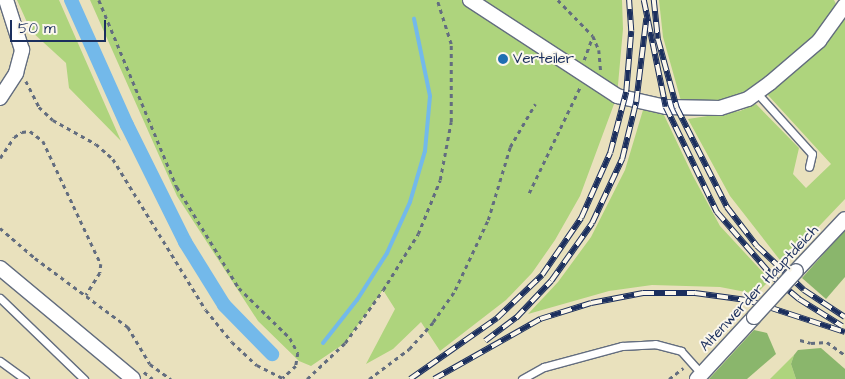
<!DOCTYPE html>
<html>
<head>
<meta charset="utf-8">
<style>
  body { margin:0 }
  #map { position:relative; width:845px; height:379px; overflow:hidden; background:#e9e1bd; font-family:"Architects Daughter",sans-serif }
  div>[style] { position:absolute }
  .green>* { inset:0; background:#aed47d }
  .forest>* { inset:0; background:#8ab66c }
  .stream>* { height:4px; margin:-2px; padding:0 2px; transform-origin:2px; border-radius:2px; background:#73b9ea }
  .canal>* { height:14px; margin:-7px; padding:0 7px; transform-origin:7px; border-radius:7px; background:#73b9ea }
  .building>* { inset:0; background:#dea59f; transform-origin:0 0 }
  .path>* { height:2.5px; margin-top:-1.25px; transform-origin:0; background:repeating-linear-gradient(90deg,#636d7f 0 4px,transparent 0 8px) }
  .roads { filter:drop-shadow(1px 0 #636d7f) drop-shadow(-1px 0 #636d7f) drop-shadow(0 1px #636d7f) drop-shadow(0 -1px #636d7f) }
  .service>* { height:7px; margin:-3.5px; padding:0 3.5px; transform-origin:3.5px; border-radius:3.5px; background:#fff }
  .minor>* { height:14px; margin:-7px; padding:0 7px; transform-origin:7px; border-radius:7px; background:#fff }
  .rail>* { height:5.5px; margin-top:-2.75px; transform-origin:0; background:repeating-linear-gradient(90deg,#fbf7ec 0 11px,#1b2f5e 0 22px); box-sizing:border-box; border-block:1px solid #1b2f5e }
  .bridges { filter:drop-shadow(1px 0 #636d7f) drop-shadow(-1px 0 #636d7f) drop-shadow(0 1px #636d7f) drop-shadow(0 -1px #636d7f) }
  .minor-bridge>* { height:14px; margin:-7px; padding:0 7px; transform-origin:7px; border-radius:7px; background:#fff }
  .dots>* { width:14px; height:14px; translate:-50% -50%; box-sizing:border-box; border:2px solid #fbf7ec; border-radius:50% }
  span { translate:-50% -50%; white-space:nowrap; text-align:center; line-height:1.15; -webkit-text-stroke:4px #fbf7ec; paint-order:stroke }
  .poi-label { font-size:15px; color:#1b2f5e }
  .left { translate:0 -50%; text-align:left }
  .street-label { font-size:15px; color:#1b2f5e }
  .scale { position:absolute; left:10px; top:20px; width:96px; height:22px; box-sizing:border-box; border:2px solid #1b2f5e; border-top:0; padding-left:6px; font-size:15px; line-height:18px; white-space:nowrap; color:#1b2f5e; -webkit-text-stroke:4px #fbf7ec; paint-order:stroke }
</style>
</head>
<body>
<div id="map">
  <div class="green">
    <div style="clip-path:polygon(17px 0,59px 0,121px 141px,69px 88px,66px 63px,31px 31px)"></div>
    <div style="clip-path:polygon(90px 0,622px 0,623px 29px,617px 96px,580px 196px,555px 240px,532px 273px,506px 300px,440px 351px,421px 322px,393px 349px,366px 364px,395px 309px,383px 290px,345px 343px,311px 366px,299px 361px,258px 321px,177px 196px)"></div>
    <div style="clip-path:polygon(659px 0,834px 0,836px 4px,826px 27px,775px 72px,732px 103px,681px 101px,663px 37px)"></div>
    <div style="clip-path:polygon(845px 19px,845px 199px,783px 264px,730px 196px,688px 119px,740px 111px,756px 104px,799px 148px,793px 174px,806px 188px,831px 164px,767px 94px)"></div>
    <div style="clip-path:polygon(643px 110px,664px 115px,693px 176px,720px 226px,770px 280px,756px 294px,720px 287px,652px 285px,609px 291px,528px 314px,558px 282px,591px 237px,625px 170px)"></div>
    <div style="clip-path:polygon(794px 355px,791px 364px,796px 379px,770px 379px)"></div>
  </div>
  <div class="forest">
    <div style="clip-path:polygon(845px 230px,845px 277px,826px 299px,802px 278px)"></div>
    <div style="clip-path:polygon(754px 330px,767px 333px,776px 354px,747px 379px,709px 379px)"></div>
    <div style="clip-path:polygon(821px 348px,845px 369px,845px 379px,796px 379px,791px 364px,794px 355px,798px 350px)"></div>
  </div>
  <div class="stream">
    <div style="left:323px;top:343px;width:55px;rotate:-51.7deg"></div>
    <div style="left:357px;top:300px;width:56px;rotate:-57.4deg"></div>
    <div style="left:387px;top:253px;width:56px;rotate:-65.7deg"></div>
    <div style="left:410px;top:202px;width:53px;rotate:-73.6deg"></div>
    <div style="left:425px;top:151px;width:55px;rotate:-84.8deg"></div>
    <div style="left:430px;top:96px;width:79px;rotate:-101.7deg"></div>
  </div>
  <div class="canal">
    <div style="left:71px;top:0;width:137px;rotate:65.9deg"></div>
    <div style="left:127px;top:125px;width:131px;rotate:63.6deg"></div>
    <div style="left:185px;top:242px;width:74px;rotate:58.2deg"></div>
    <div style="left:224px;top:305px;width:69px;rotate:45.6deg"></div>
  </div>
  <div class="building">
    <div style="left:503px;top:53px;width:7px;height:9px;rotate:34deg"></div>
  </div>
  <div class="path">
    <div style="left:99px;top:0;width:203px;rotate:67.4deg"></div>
    <div style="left:177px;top:187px;width:119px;rotate:58.5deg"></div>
    <div style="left:239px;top:288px;width:71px;rotate:44.4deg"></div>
    <div style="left:290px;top:338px;width:17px;rotate:62deg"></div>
    <div style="left:298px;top:353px;width:13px;rotate:99deg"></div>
    <div style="left:296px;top:366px;width:18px;rotate:137deg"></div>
    <div style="left:558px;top:0;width:50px;rotate:45.8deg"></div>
    <div style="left:593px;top:36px;width:15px;rotate:67deg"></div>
    <div style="left:599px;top:50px;width:21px;rotate:85deg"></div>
    <div style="left:584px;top:60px;width:23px;rotate:-70deg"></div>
    <div style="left:26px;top:81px;width:29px;rotate:63deg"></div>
    <div style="left:39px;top:107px;width:19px;rotate:43deg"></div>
    <div style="left:53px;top:120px;width:49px;rotate:29.2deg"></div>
    <div style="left:96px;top:144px;width:23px;rotate:41deg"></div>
    <div style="left:113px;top:159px;width:177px;rotate:58.4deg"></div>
    <div style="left:206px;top:310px;width:41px;rotate:50.9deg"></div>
    <div style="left:232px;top:342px;width:34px;rotate:43deg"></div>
    <div style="left:257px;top:365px;width:29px;rotate:27deg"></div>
    <div style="left:0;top:158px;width:25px;rotate:-56deg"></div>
    <div style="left:14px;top:137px;width:9px;rotate:-32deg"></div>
    <div style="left:22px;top:132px;width:8px;rotate:-7deg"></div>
    <div style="left:30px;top:131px;width:16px;rotate:38deg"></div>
    <div style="left:43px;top:141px;width:136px;rotate:64.8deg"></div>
    <div style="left:101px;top:264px;width:9px;rotate:96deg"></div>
    <div style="left:100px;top:273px;width:26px;rotate:122deg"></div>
    <div style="left:529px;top:193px;width:118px;rotate:-64.3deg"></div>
    <div style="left:0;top:228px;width:46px;rotate:40.6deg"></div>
    <div style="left:35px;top:258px;width:116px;rotate:36.6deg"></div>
    <div style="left:128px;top:327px;width:43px;rotate:59.3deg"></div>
    <div style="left:150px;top:364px;width:26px;rotate:36deg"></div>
    <div style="left:800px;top:340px;width:11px;rotate:15deg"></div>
    <div style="left:811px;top:343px;width:16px;rotate:-4deg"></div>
    <div style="left:827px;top:342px;width:22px;rotate:36deg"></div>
    <div style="left:144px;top:372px;width:11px;rotate:38deg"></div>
    <div style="left:307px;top:379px;width:52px;rotate:-43.5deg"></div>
    <div style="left:345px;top:343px;width:65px;rotate:-54.4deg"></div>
    <div style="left:383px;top:290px;width:66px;rotate:-58deg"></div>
    <div style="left:418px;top:234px;width:58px;rotate:-67.8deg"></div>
    <div style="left:440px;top:180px;width:59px;rotate:-79.3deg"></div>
    <div style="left:451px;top:122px;width:78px;rotate:-90deg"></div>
    <div style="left:451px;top:44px;width:46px;rotate:-107.7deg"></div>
    <div style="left:369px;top:379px;width:50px;rotate:-36.9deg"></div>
    <div style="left:409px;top:349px;width:36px;rotate:-48deg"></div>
    <div style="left:433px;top:322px;width:39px;rotate:-55deg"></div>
    <div style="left:455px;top:290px;width:77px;rotate:-64.8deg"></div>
    <div style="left:488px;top:220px;width:76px;rotate:-73.2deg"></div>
    <div style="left:510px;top:147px;width:50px;rotate:-59.8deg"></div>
    <div style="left:669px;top:379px;width:18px;rotate:-38deg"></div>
  </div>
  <div class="roads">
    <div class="service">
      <div style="left:757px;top:93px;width:82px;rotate:48deg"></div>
      <div style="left:812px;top:154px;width:13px;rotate:103deg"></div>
      <div style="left:0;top:298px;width:117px;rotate:44deg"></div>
      <div style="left:0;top:361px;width:31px;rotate:36deg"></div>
      <div style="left:522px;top:379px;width:25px;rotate:-29deg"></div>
      <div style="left:544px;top:367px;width:81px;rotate:-15.1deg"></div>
      <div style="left:622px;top:346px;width:33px;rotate:-3deg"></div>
      <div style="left:655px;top:344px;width:27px;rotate:15deg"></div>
      <div style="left:681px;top:351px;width:31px;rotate:48deg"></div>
    </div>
    <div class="minor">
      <div style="left:470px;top:0;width:176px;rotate:33.1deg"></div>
      <div style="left:617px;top:96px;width:50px;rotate:12.7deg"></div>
      <div style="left:666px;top:107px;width:54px;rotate:1.1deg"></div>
      <div style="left:720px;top:108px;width:29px;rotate:-18deg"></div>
      <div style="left:748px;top:99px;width:27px;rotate:-36deg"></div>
      <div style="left:770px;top:83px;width:65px;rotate:-40.6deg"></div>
      <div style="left:819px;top:41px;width:44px;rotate:-54.2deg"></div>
      <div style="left:0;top:98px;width:30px;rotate:-57deg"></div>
      <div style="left:16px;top:73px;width:24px;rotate:-75deg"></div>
      <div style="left:22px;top:50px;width:52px;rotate:-107.7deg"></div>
      <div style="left:0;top:268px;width:173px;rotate:39.8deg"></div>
      <div style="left:796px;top:271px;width:71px;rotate:-46.7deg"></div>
      <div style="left:697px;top:379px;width:84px;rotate:-47.4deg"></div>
    </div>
  </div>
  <div class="rail">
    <div style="left:644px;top:0;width:109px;rotate:78.4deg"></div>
    <div style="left:666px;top:107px;width:117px;rotate:64.1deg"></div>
    <div style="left:717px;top:212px;width:87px;rotate:49.2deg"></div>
    <div style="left:774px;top:278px;width:33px;rotate:40deg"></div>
    <div style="left:799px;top:299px;width:51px;rotate:32.1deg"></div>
    <div style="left:654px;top:0;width:39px;rotate:84deg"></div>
    <div style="left:658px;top:39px;width:72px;rotate:74.6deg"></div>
    <div style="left:677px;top:108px;width:111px;rotate:63.2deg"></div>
    <div style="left:727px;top:207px;width:49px;rotate:52.4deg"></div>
    <div style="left:757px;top:246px;width:64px;rotate:43.1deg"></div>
    <div style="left:804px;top:290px;width:49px;rotate:33.4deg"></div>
    <div style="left:485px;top:341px;width:39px;rotate:-37deg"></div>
    <div style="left:516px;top:318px;width:51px;rotate:-46.6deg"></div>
    <div style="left:551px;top:281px;width:71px;rotate:-54.7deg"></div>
    <div style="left:592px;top:223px;width:71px;rotate:-64.9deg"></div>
    <div style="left:622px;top:159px;width:59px;rotate:-76.2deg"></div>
    <div style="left:636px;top:102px;width:84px;rotate:-83.1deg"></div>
    <div style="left:410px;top:379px;width:106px;rotate:-35deg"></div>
    <div style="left:497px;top:318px;width:62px;rotate:-43.7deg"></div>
    <div style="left:542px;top:275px;width:69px;rotate:-55.6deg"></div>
    <div style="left:581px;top:218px;width:71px;rotate:-66deg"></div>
    <div style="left:610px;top:153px;width:63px;rotate:-75.3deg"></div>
    <div style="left:626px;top:92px;width:61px;rotate:-85.3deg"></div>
    <div style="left:631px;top:31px;width:31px;rotate:-94deg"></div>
    <div style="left:434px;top:379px;width:122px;rotate:-29.5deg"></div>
    <div style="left:540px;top:319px;width:53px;rotate:-17.4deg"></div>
    <div style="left:591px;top:303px;width:53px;rotate:-10.9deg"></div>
    <div style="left:643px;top:293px;width:52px"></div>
    <div style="left:695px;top:293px;width:52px;rotate:7.7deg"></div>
    <div style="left:747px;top:300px;width:103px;rotate:18.1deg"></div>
  </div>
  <div class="bridges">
    <div class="minor-bridge">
      <div style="left:754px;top:317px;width:62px;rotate:-47.6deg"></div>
    </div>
  </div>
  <div class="dots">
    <div style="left:503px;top:59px;background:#1f6fb2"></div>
  </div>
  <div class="poi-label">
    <span class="left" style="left:513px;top:59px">Verteiler</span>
  </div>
  <div class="street-label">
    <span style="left:759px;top:288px;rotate:-47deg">Altenwerder Hauptdeich</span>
  </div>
  <div class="scale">50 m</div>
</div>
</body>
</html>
